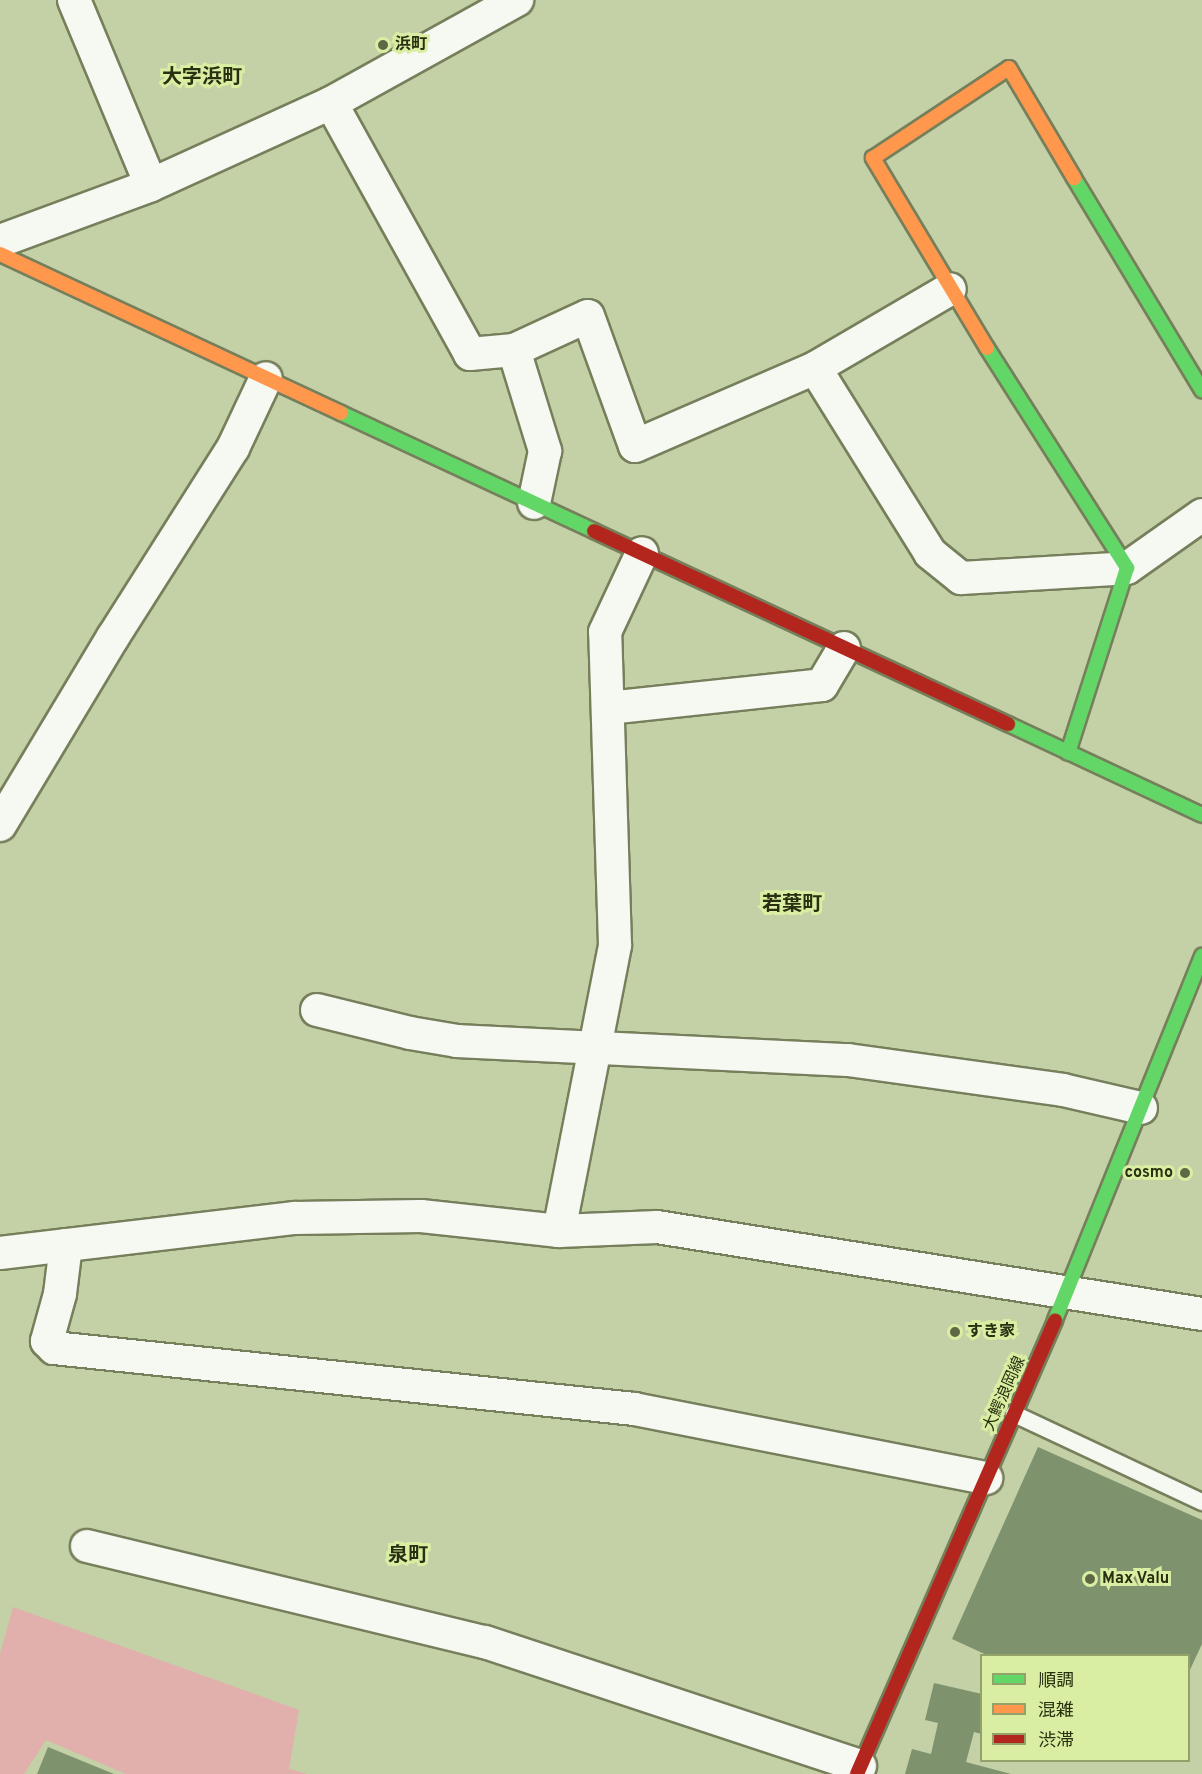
<!DOCTYPE html>
<html>
<head>
<meta charset="utf-8">
<style>
  body { margin:0 }
  #map { position:relative; width:1202px; height:1774px; overflow:hidden; background:#c4d0a6; font-family:Overpass,"Noto Sans JP",sans-serif }
  div>[style] { position:absolute }
  .green>* { inset:0; background:#e1b0ad }
  .building>* { inset:0; background:#7e926e }
  .roads { filter:drop-shadow(2px 0 #767f5b) drop-shadow(-2px 0 #767f5b) drop-shadow(0 2px #767f5b) drop-shadow(0 -2px #767f5b) }
  .lane>* { height:16px; margin:-8px; padding:0 8px; transform-origin:8px; border-radius:8px; background:#f6f8f2 }
  .street>* { height:32px; margin:-16px; padding:0 16px; transform-origin:16px; border-radius:16px; background:#f6f8f2 }
  .fast>* { height:14px; margin:-7px; padding:0 7px; transform-origin:7px; border-radius:7px; background:#63d668 }
  .slow>* { height:14px; margin:-7px; padding:0 7px; transform-origin:7px; border-radius:7px; background:#ff974d }
  .jam>* { height:14px; margin:-7px; padding:0 7px; transform-origin:7px; border-radius:7px; background:#b3261e }
  .dots>* { width:16px; height:16px; translate:-50% -50%; box-sizing:border-box; border:3px solid #d9eea2; border-radius:50% }
  span { translate:-50% -50%; white-space:nowrap; text-align:center; line-height:1.15; -webkit-text-stroke:6px #d9eea2; paint-order:stroke }
  .poi-label { font-size:16px; color:#283011; font-weight:700 }
  .left { translate:0 -50%; text-align:left }
  .right { translate:-100% -50%; text-align:right }
  .street-label { font-size:16px; color:#283011 }
  .quarter-label { font-size:20px; color:#283011; font-weight:700 }
  .legend { position:absolute; left:980px; top:1654px; width:210px; height:108px; box-sizing:border-box; background:#d9eea2; border:2px solid #92a268; margin:0; padding:8px 10px; list-style:none; font-size:18px; color:#283011 }
  .legend li { display:flex; align-items:center; gap:12px; height:30px }
  .legend b { width:30px; border:2px solid #92a268 }
</style>
</head>
<body>
<div id="map">
  <div class="green">
    <div style="clip-path:polygon(13px 1607px,299px 1710px,289px 1769px,307px 1774px,126px 1774px,46px 1740px,24px 1774px,0 1774px,0 1654px)"></div>
  </div>
  <div class="building">
    <div style="clip-path:polygon(1038px 1447px,1202px 1520px,1202px 1644px,1188px 1674px,1188px 1656px,989px 1656px,952px 1639px)"></div>
    <div style="clip-path:polygon(934px 1683px,982px 1694px,982px 1734px,974px 1732px,966px 1762px,1011px 1774px,905px 1774px,912px 1749px,931px 1754px,938px 1723px,925px 1720px)"></div>
    <div style="clip-path:polygon(48px 1747px,114px 1774px,37px 1774px)"></div>
  </div>
  <div class="roads">
    <div class="lane">
      <div style="left:1014px;top:1414px;width:208px;rotate:25.1deg"></div>
    </div>
    <div class="street">
      <div style="left:74px;top:0;width:200px;rotate:67.4deg"></div>
      <div style="left:331px;top:103px;width:287px;rotate:61deg"></div>
      <div style="left:470px;top:354px;width:44px;rotate:-5.2deg"></div>
      <div style="left:514px;top:350px;width:81px;rotate:-24.7deg"></div>
      <div style="left:588px;top:316px;width:138px;rotate:70.1deg"></div>
      <div style="left:635px;top:446px;width:196px;rotate:-23.4deg"></div>
      <div style="left:815px;top:368px;width:156px;rotate:-30.3deg"></div>
      <div style="left:0;top:241px;width:161px;rotate:-20.3deg"></div>
      <div style="left:151px;top:185px;width:198px;rotate:-24.5deg"></div>
      <div style="left:331px;top:103px;width:213px;rotate:-29deg"></div>
      <div style="left:514px;top:350px;width:106px;rotate:72.9deg"></div>
      <div style="left:545px;top:451px;width:53px;rotate:101.9deg"></div>
      <div style="left:815px;top:368px;width:218px;rotate:58.1deg"></div>
      <div style="left:930px;top:553px;width:40px;rotate:39deg"></div>
      <div style="left:961px;top:578px;width:166px;rotate:-3.4deg"></div>
      <div style="left:1127px;top:568px;width:92px;rotate:-35.2deg"></div>
      <div style="left:608px;top:708px;width:215px;rotate:-6.1deg"></div>
      <div style="left:822px;top:685px;width:43px;rotate:-59.3deg"></div>
      <div style="left:0;top:825px;width:219px;rotate:-59deg"></div>
      <div style="left:113px;top:637px;width:224px;rotate:-57.6deg"></div>
      <div style="left:233px;top:448px;width:77px;rotate:-64.8deg"></div>
      <div style="left:317px;top:1010px;width:96px;rotate:13.9deg"></div>
      <div style="left:410px;top:1033px;width:48px;rotate:9.7deg"></div>
      <div style="left:457px;top:1041px;width:391px;rotate:2.8deg"></div>
      <div style="left:848px;top:1060px;width:217px;rotate:7.9deg"></div>
      <div style="left:1063px;top:1090px;width:80px;rotate:13deg"></div>
      <div style="left:559px;top:1231px;width:291px;rotate:-78.9deg"></div>
      <div style="left:615px;top:945px;width:313px;rotate:-91.8deg"></div>
      <div style="left:605px;top:632px;width:87px;rotate:-64.9deg"></div>
      <div style="left:66px;top:1245px;width:49px;rotate:97deg"></div>
      <div style="left:60px;top:1294px;width:49px;rotate:105.5deg"></div>
      <div style="left:47px;top:1341px;width:10px;rotate:45deg"></div>
      <div style="left:54px;top:1348px;width:583px;rotate:6deg"></div>
      <div style="left:634px;top:1409px;width:359px;rotate:11.1deg"></div>
      <div style="left:0;top:1253px;width:297px;rotate:-6.8deg"></div>
      <div style="left:295px;top:1218px;width:126px;rotate:-0.9deg"></div>
      <div style="left:421px;top:1216px;width:139px;rotate:6.2deg"></div>
      <div style="left:559px;top:1231px;width:98px;rotate:-2.3deg"></div>
      <div style="left:657px;top:1227px;width:552px;rotate:9.07deg"></div>
      <div style="left:87px;top:1546px;width:409px;rotate:13.6deg"></div>
      <div style="left:485px;top:1642px;width:395px;rotate:18.3deg"></div>
    </div>
    <div class="fast">
      <div style="left:1074px;top:178px;width:248px;rotate:58.9deg"></div>
      <div style="left:987px;top:348px;width:261px;rotate:57.5deg"></div>
      <div style="left:1127px;top:568px;width:194px;rotate:107.7deg"></div>
      <div style="left:341px;top:413px;width:279px;rotate:25deg"></div>
      <div style="left:1008px;top:724px;width:214px;rotate:25.1deg"></div>
      <div style="left:1055px;top:1320px;width:393px;rotate:-68deg"></div>
    </div>
    <div class="slow">
      <div style="left:0;top:254px;width:376px;rotate:25deg"></div>
      <div style="left:987px;top:348px;width:222px;rotate:-121deg"></div>
      <div style="left:873px;top:158px;width:163px;rotate:-33.5deg"></div>
      <div style="left:1009px;top:68px;width:128px;rotate:59.4deg"></div>
    </div>
    <div class="jam">
      <div style="left:594px;top:531px;width:457px;rotate:25deg"></div>
      <div style="left:857px;top:1774px;width:495px;rotate:-66.4deg"></div>
    </div>
  </div>
  <div class="dots">
    <div style="left:383px;top:45px;background:#5f6845"></div>
    <div style="left:1185px;top:1173px;background:#5f6845"></div>
    <div style="left:955px;top:1332px;background:#5f6845"></div>
    <div style="left:1090px;top:1579px;background:#5f6845"></div>
  </div>
  <div class="poi-label">
    <span class="left" style="left:395px;top:45px">浜町</span>
    <span class="right" style="left:1173px;top:1173px">cosmo</span>
    <span class="left" style="left:967px;top:1332px">すき家</span>
    <span class="left" style="left:1102px;top:1579px">Max Valu</span>
  </div>
  <div class="street-label">
    <span style="left:1005px;top:1394px;rotate:-66deg">大鰐浪岡線</span>
  </div>
  <div class="quarter-label">
    <span style="left:202px;top:78px">大字浜町</span>
    <span style="left:792px;top:905px">若葉町</span>
    <span style="left:408px;top:1556px">泉町</span>
  </div>
  <ul class="legend">
  <li><b style="height:8px;background:#63d668"></b>順調</li>
  <li><b style="height:8px;background:#ff974d"></b>混雑</li>
  <li><b style="height:8px;background:#b3261e"></b>渋滞</li>
  </ul>
</div>
</body>
</html>
